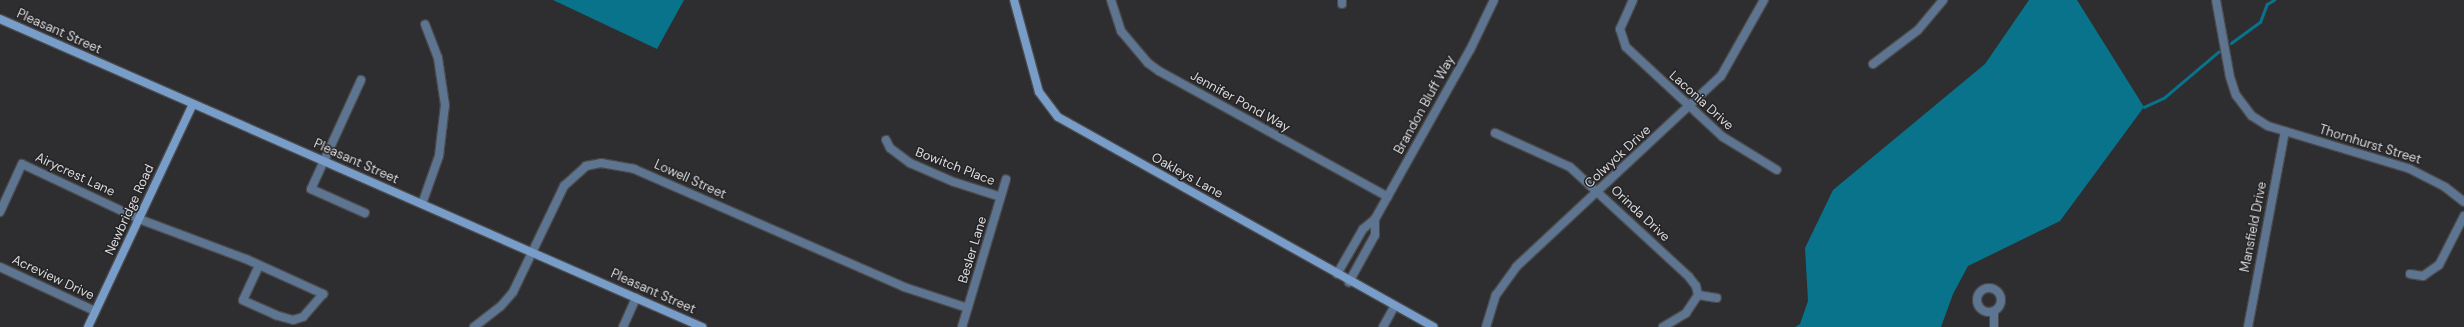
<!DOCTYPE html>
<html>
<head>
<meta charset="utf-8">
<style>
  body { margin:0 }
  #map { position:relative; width:2464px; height:327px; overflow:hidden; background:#2e2e31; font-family:"DM Sans",sans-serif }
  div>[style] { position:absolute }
  .water>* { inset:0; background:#08738a }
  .stream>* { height:2.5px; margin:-1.25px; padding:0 1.25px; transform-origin:1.25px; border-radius:1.25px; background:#08738a }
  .roads { filter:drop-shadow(1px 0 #4a4a4d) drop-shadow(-1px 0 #4a4a4d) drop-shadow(0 1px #4a4a4d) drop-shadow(0 -1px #4a4a4d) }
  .street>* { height:8px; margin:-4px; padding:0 4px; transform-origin:4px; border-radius:4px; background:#5e7591 }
  .street>.ring { margin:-4px; padding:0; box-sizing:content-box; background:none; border:8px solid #5e7591; border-radius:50% }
  .secondary>* { height:8px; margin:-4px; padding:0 4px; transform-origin:4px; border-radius:4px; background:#779dc8 }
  span { translate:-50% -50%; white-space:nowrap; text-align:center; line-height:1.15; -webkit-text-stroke:3px #242427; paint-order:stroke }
  .street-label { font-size:13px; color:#dbdbdd }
</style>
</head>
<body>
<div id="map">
  <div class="water">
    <div style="clip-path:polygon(553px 0,684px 0,657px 49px)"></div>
    <div style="clip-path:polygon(2029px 0,2077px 0,2144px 107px,2060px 221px,1968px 266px,1953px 294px,1941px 327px,1795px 327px,1800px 324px,1808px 301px,1805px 248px,1833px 190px,1985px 64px)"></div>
  </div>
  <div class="stream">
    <div style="left:2231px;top:43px;width:36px;rotate:-36deg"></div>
    <div style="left:2260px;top:22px;width:19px;rotate:-69deg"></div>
    <div style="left:2267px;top:4px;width:8px;rotate:-30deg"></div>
    <div style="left:2144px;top:107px;width:23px;rotate:-25deg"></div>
    <div style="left:2165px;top:97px;width:70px;rotate:-40.3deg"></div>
  </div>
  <div class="roads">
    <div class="street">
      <div style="left:1111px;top:0;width:33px;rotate:72deg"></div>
      <div style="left:1121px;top:31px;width:42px;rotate:49.8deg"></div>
      <div style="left:1148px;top:63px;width:14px;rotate:36deg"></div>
      <div style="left:1159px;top:71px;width:261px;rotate:28.8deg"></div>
      <div style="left:1342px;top:0;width:4px;rotate:90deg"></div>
      <div style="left:1633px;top:0;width:32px;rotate:114deg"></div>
      <div style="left:1620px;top:29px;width:19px;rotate:72deg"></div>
      <div style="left:1626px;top:47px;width:132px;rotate:42.9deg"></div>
      <div style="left:1723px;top:137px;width:63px;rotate:31.4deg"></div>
      <div style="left:2216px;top:0;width:78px;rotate:79.7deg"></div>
      <div style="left:2230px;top:77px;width:19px;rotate:72deg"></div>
      <div style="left:2236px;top:95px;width:26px;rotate:53deg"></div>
      <div style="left:2252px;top:116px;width:19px;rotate:32deg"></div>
      <div style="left:2268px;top:126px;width:148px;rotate:16.8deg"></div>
      <div style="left:2410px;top:169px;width:39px;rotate:27deg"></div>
      <div style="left:2445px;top:187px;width:24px;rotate:38deg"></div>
      <div style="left:1873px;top:64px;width:56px;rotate:-37.1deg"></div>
      <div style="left:1918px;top:30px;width:39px;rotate:-50deg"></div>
      <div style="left:361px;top:80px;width:120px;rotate:114.6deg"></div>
      <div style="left:311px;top:189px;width:59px;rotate:24deg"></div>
      <div style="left:1495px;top:133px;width:82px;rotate:24.4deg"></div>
      <div style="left:1570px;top:167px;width:162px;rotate:42.7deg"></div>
      <div style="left:1689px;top:277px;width:11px;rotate:52deg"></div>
      <div style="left:1696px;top:286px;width:9px;rotate:77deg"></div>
      <div style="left:1698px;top:295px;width:19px;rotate:9deg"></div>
      <div style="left:886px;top:140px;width:9px;rotate:63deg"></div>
      <div style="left:890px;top:148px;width:25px;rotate:37deg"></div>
      <div style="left:910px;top:163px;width:48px;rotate:23.4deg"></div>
      <div style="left:954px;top:182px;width:49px;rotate:17.7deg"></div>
      <div style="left:422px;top:204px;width:51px;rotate:-70.5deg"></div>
      <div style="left:439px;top:156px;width:51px;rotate:-83.3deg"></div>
      <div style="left:445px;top:105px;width:48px;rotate:-98.5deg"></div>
      <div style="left:438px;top:58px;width:36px;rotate:-111deg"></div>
      <div style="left:0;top:212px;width:53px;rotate:-65.4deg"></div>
      <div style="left:22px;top:164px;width:129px;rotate:25.2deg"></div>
      <div style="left:139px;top:219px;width:114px;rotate:20.5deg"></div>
      <div style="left:246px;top:259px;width:85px;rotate:24.4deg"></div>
      <div style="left:323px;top:294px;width:30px;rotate:131deg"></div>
      <div style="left:303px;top:317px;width:10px;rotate:163deg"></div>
      <div style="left:293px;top:320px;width:18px;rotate:-164deg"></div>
      <div style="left:276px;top:315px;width:36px;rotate:-156deg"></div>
      <div style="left:243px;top:300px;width:38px;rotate:-65deg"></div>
      <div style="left:1375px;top:219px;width:194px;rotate:-60.7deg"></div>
      <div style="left:1470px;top:50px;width:55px;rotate:-64.4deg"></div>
      <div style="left:0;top:267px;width:105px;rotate:24.9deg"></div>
      <div style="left:1337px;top:274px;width:52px;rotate:-60deg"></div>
      <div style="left:1363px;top:229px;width:16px;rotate:-40deg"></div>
      <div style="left:1375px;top:219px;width:16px;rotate:90deg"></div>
      <div style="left:1375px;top:235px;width:54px;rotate:119deg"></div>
      <div style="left:2410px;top:274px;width:13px;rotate:9deg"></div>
      <div style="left:2423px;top:276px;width:19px;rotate:-35deg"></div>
      <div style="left:2439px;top:265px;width:55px;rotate:-63deg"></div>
      <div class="ring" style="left:1977px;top:288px;width:16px;height:16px"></div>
      <div style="left:1994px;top:311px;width:16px;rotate:90deg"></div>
      <div style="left:474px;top:327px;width:34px;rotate:-38deg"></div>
      <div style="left:501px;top:306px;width:18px;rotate:-49deg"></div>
      <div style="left:513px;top:292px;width:118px;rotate:-64.3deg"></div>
      <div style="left:564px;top:186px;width:30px;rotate:-42deg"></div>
      <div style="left:586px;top:166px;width:15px;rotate:-11deg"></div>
      <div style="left:601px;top:163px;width:34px;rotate:10deg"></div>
      <div style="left:634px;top:169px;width:295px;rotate:23.6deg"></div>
      <div style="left:904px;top:287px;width:67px;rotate:18.2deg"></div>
      <div style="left:623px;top:327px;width:32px;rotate:-66deg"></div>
      <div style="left:962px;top:327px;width:154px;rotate:-73.4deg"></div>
      <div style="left:1383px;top:327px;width:23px;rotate:-61deg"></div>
      <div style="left:1486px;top:327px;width:34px;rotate:-73deg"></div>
      <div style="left:1496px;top:295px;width:34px;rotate:-54deg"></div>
      <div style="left:1516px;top:267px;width:280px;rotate:-43deg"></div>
      <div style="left:1721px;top:76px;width:87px;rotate:-60.5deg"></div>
      <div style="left:1663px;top:327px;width:27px;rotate:-31deg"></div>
      <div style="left:1686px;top:313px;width:22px;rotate:-56deg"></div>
      <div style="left:2248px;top:327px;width:199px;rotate:-79.3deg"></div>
    </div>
    <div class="secondary">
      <div style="left:1014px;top:0;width:95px;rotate:74.8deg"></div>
      <div style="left:1039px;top:92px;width:31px;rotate:53deg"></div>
      <div style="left:1058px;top:117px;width:430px;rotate:29.2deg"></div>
      <div style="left:0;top:19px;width:767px;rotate:23.69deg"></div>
      <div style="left:88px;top:327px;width:246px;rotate:-64.8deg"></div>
    </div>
  </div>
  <div class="street-label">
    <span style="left:59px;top:32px;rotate:24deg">Pleasant Street</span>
    <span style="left:1701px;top:101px;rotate:42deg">Laconia Drive</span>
    <span style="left:1240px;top:102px;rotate:29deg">Jennifer Pond Way</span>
    <span style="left:1425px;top:105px;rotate:-61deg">Brandon Bluff Way</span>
    <span style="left:2370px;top:145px;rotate:17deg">Thornhurst Street</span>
    <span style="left:1618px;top:157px;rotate:-43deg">Colwyck Drive</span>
    <span style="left:356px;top:162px;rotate:24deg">Pleasant Street</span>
    <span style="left:955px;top:167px;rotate:21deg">Bowitch Place</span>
    <span style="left:75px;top:175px;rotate:25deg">Airycrest Lane</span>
    <span style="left:1187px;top:176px;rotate:29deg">Oakleys Lane</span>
    <span style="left:690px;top:180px;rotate:24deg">Lowell Street</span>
    <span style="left:130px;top:210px;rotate:-65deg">Newbridge Road</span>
    <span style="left:1640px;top:214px;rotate:43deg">Orinda Drive</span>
    <span style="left:2254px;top:227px;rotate:-79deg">Mansfield Drive</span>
    <span style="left:973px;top:250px;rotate:-73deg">Besler Lane</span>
    <span style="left:53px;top:278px;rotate:25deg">Acreview Drive</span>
    <span style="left:653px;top:292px;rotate:24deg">Pleasant Street</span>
  </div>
</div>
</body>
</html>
